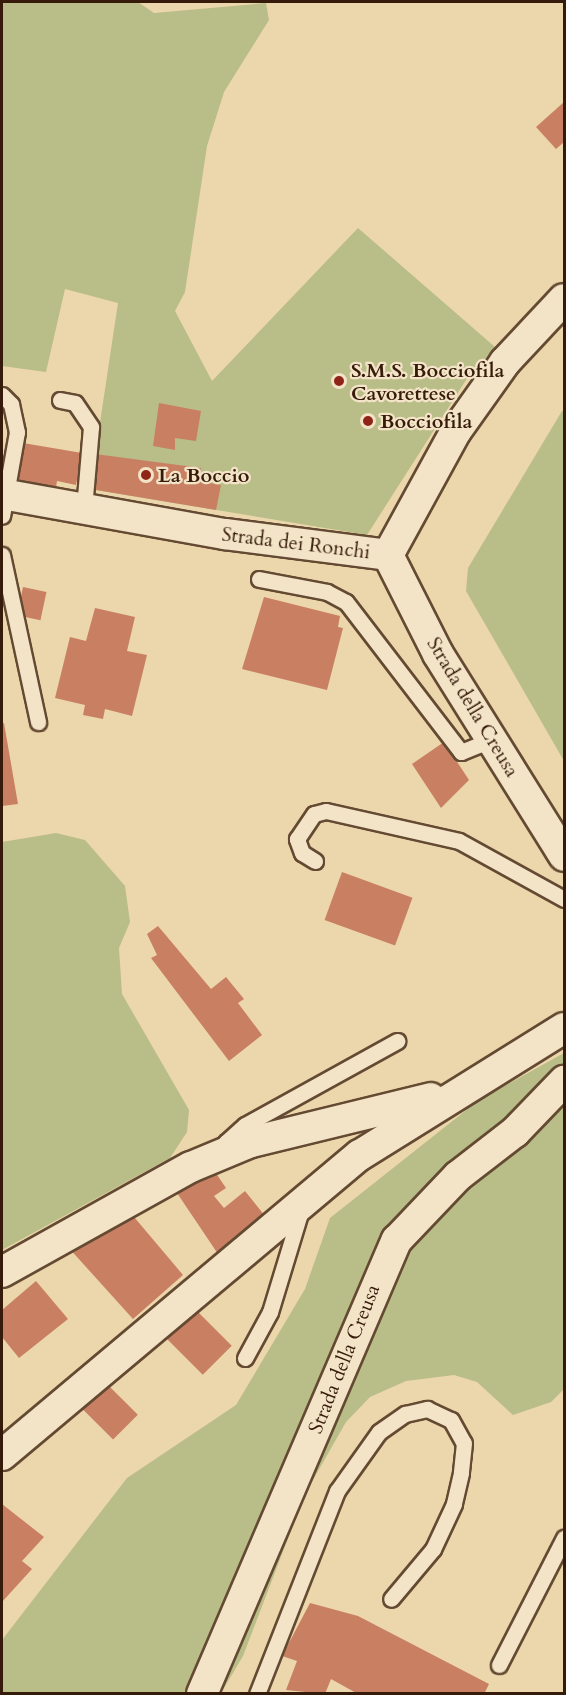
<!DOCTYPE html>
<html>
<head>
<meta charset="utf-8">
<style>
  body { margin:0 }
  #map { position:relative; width:566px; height:1695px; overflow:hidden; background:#ecd6ab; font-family:Cardo,serif }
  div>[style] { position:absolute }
  .green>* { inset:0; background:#b9bd88 }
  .building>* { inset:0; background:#c97f62; transform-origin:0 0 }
  .roads { filter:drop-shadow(2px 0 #644a32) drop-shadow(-2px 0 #644a32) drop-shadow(0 2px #644a32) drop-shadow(0 -2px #644a32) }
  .service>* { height:15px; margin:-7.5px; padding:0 7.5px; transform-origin:7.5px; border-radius:7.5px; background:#f3e4c8 }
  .minor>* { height:30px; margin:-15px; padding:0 15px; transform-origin:15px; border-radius:15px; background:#f3e4c8 }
  .dots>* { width:16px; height:16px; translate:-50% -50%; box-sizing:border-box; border:3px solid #f3e4c8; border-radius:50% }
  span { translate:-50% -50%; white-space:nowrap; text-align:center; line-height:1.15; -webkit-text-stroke:4.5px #f3e4c8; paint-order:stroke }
  .poi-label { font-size:20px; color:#371b0a; font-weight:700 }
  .left { translate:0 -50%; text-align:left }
  .street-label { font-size:20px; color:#371b0a }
  .frame { position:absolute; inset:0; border:3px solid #371b0a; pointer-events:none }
</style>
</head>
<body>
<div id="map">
  <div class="green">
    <div style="clip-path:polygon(2px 2px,138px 2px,154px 13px,266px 3px,269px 20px,224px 92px,207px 146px,185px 292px,175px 311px,212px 381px,358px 228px,495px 347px,466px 380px,367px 535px,90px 489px,118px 303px,65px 289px,46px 372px,2px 366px)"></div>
    <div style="clip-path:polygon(562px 411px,564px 411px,564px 761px,466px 591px,468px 568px)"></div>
    <div style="clip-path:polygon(56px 833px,85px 840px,125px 886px,130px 922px,119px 948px,122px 994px,189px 1110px,187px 1132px,170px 1158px,2px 1250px,2px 842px)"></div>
    <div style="clip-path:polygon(564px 1053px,564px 1389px,551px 1402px,513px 1415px,477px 1382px,454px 1375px,406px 1381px,370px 1397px,346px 1422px,305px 1494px,243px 1656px,221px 1693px,2px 1693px,2px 1640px,127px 1478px,236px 1405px,305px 1289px,330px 1218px,479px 1100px)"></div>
  </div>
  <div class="building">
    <div style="clip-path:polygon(564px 102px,564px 142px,556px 149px,536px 127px)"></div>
    <div style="clip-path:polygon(159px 403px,201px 411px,196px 441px,175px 438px,175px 450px,153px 446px)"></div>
    <div style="clip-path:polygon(23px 443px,82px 453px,76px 485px,57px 481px,55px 494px,16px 487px)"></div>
    <div style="clip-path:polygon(95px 454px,201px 468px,199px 481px,221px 485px,216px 510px,90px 489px)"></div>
    <div style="left:23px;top:587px;width:24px;height:29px;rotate:12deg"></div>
    <div style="clip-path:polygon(264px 597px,340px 616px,338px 627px,343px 628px,327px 690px,242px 669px)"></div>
    <div style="clip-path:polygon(95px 608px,135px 617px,127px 651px,147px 655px,132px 716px,105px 709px,103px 719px,83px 715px,85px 705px,55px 698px,70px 637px,86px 641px)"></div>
    <div style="clip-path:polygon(4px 723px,18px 804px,2px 806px,2px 724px)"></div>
    <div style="clip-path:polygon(444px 742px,469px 780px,441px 808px,412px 764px)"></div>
    <div style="left:342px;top:872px;width:75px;height:51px;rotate:20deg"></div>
    <div style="clip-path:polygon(158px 926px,211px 989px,226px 977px,244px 999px,238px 1003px,262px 1035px,229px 1061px,151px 958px,157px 955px,147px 934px)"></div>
    <div style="clip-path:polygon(211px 1166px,226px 1188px,214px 1196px,224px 1208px,245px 1191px,265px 1216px,218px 1254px,175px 1190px)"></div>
    <div style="clip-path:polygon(129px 1211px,183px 1275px,133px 1319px,68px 1247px)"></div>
    <div style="clip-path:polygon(36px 1281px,68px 1319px,19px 1358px,2px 1337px,2px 1310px)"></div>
    <div style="left:190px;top:1304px;width:59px;height:41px;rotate:45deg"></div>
    <div style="left:106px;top:1383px;width:45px;height:35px;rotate:45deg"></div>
    <div style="clip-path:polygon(2px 1504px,44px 1537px,22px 1561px,32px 1569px,2px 1602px)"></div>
    <div style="clip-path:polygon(310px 1603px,358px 1616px,489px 1684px,484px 1694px,358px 1694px,331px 1679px,325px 1694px,286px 1690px,297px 1661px,282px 1656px)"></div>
  </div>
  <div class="roads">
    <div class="service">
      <div style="left:2px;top:395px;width:13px;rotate:45deg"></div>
      <div style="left:11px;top:404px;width:29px;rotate:78deg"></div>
      <div style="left:17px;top:432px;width:85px;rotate:100.1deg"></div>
      <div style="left:60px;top:400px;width:15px;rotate:11deg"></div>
      <div style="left:75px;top:403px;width:29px;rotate:56deg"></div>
      <div style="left:91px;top:427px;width:81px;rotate:94.9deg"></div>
      <div style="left:2px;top:555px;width:171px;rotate:77.8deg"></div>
      <div style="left:259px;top:579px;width:69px;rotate:10.8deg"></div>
      <div style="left:327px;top:592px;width:21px;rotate:28deg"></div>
      <div style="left:346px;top:602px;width:189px;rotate:52.5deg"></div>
      <div style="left:461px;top:752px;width:32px;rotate:-22deg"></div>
      <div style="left:315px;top:861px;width:15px;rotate:-148deg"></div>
      <div style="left:302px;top:853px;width:15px;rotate:-110deg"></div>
      <div style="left:297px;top:839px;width:30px;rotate:-56deg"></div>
      <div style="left:314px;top:814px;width:12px;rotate:-14deg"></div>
      <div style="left:326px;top:811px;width:136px;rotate:12.7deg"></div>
      <div style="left:459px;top:841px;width:120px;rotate:28.9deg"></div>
      <div style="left:225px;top:1149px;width:7px;rotate:-82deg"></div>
      <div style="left:226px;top:1142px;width:25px;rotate:-42deg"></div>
      <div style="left:245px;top:1125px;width:174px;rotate:-28.9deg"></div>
      <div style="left:245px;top:1358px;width:52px;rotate:-61.5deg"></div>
      <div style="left:270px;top:1312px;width:110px;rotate:-73.1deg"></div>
      <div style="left:499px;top:1665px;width:143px;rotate:-62.9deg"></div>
      <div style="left:257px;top:1694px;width:218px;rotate:-68.5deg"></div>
      <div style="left:337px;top:1491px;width:72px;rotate:-54.6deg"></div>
      <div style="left:379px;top:1432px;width:32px;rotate:-35deg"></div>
      <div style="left:405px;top:1414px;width:23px;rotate:-13deg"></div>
      <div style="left:427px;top:1409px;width:26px;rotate:25deg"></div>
      <div style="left:451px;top:1420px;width:26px;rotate:61deg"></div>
      <div style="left:464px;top:1443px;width:30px;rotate:96deg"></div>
      <div style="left:461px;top:1473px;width:32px;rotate:103deg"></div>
      <div style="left:454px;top:1504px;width:50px;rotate:115deg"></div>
      <div style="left:433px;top:1549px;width:65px;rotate:130deg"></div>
    </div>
    <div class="minor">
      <div style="left:2px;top:494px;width:227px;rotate:10.2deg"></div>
      <div style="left:225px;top:534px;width:164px;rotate:7.3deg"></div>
      <div style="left:388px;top:555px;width:141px;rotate:-61.3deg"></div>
      <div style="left:456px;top:431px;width:85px;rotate:-54.6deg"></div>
      <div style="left:505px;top:362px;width:86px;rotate:-46.9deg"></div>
      <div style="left:388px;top:555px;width:111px;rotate:63.2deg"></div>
      <div style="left:438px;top:654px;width:238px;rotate:58deg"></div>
      <div style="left:2px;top:1272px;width:216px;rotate:-29.1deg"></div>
      <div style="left:191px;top:1167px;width:65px;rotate:-22.6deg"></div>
      <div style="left:251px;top:1142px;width:185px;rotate:-13.7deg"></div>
      <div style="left:2px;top:1455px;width:467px;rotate:-40deg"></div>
      <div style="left:360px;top:1155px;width:240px;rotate:-31.9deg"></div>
      <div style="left:202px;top:1694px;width:494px;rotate:-66.8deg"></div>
      <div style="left:397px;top:1240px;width:88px;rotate:-46.4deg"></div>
      <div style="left:458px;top:1176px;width:72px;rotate:-37.7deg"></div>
      <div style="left:515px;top:1132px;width:71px;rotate:-46.1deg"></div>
    </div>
  </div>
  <div class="dots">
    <div style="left:339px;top:381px;background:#8f2418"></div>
    <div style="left:368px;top:421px;background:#8f2418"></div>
    <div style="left:146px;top:475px;background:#8f2418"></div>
  </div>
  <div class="poi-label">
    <span class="left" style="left:351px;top:382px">S.M.S. Bocciofila<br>Cavorettese</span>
    <span class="left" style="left:380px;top:421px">Bocciofila</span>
    <span class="left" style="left:158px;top:475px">La Boccio</span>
  </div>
  <div class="street-label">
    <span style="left:296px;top:543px;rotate:7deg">Strada dei Ronchi</span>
    <span style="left:473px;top:707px;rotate:59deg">Strada della Creusa</span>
    <span style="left:344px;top:1359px;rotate:-68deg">Strada della Creusa</span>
  </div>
  <div class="frame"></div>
</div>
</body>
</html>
